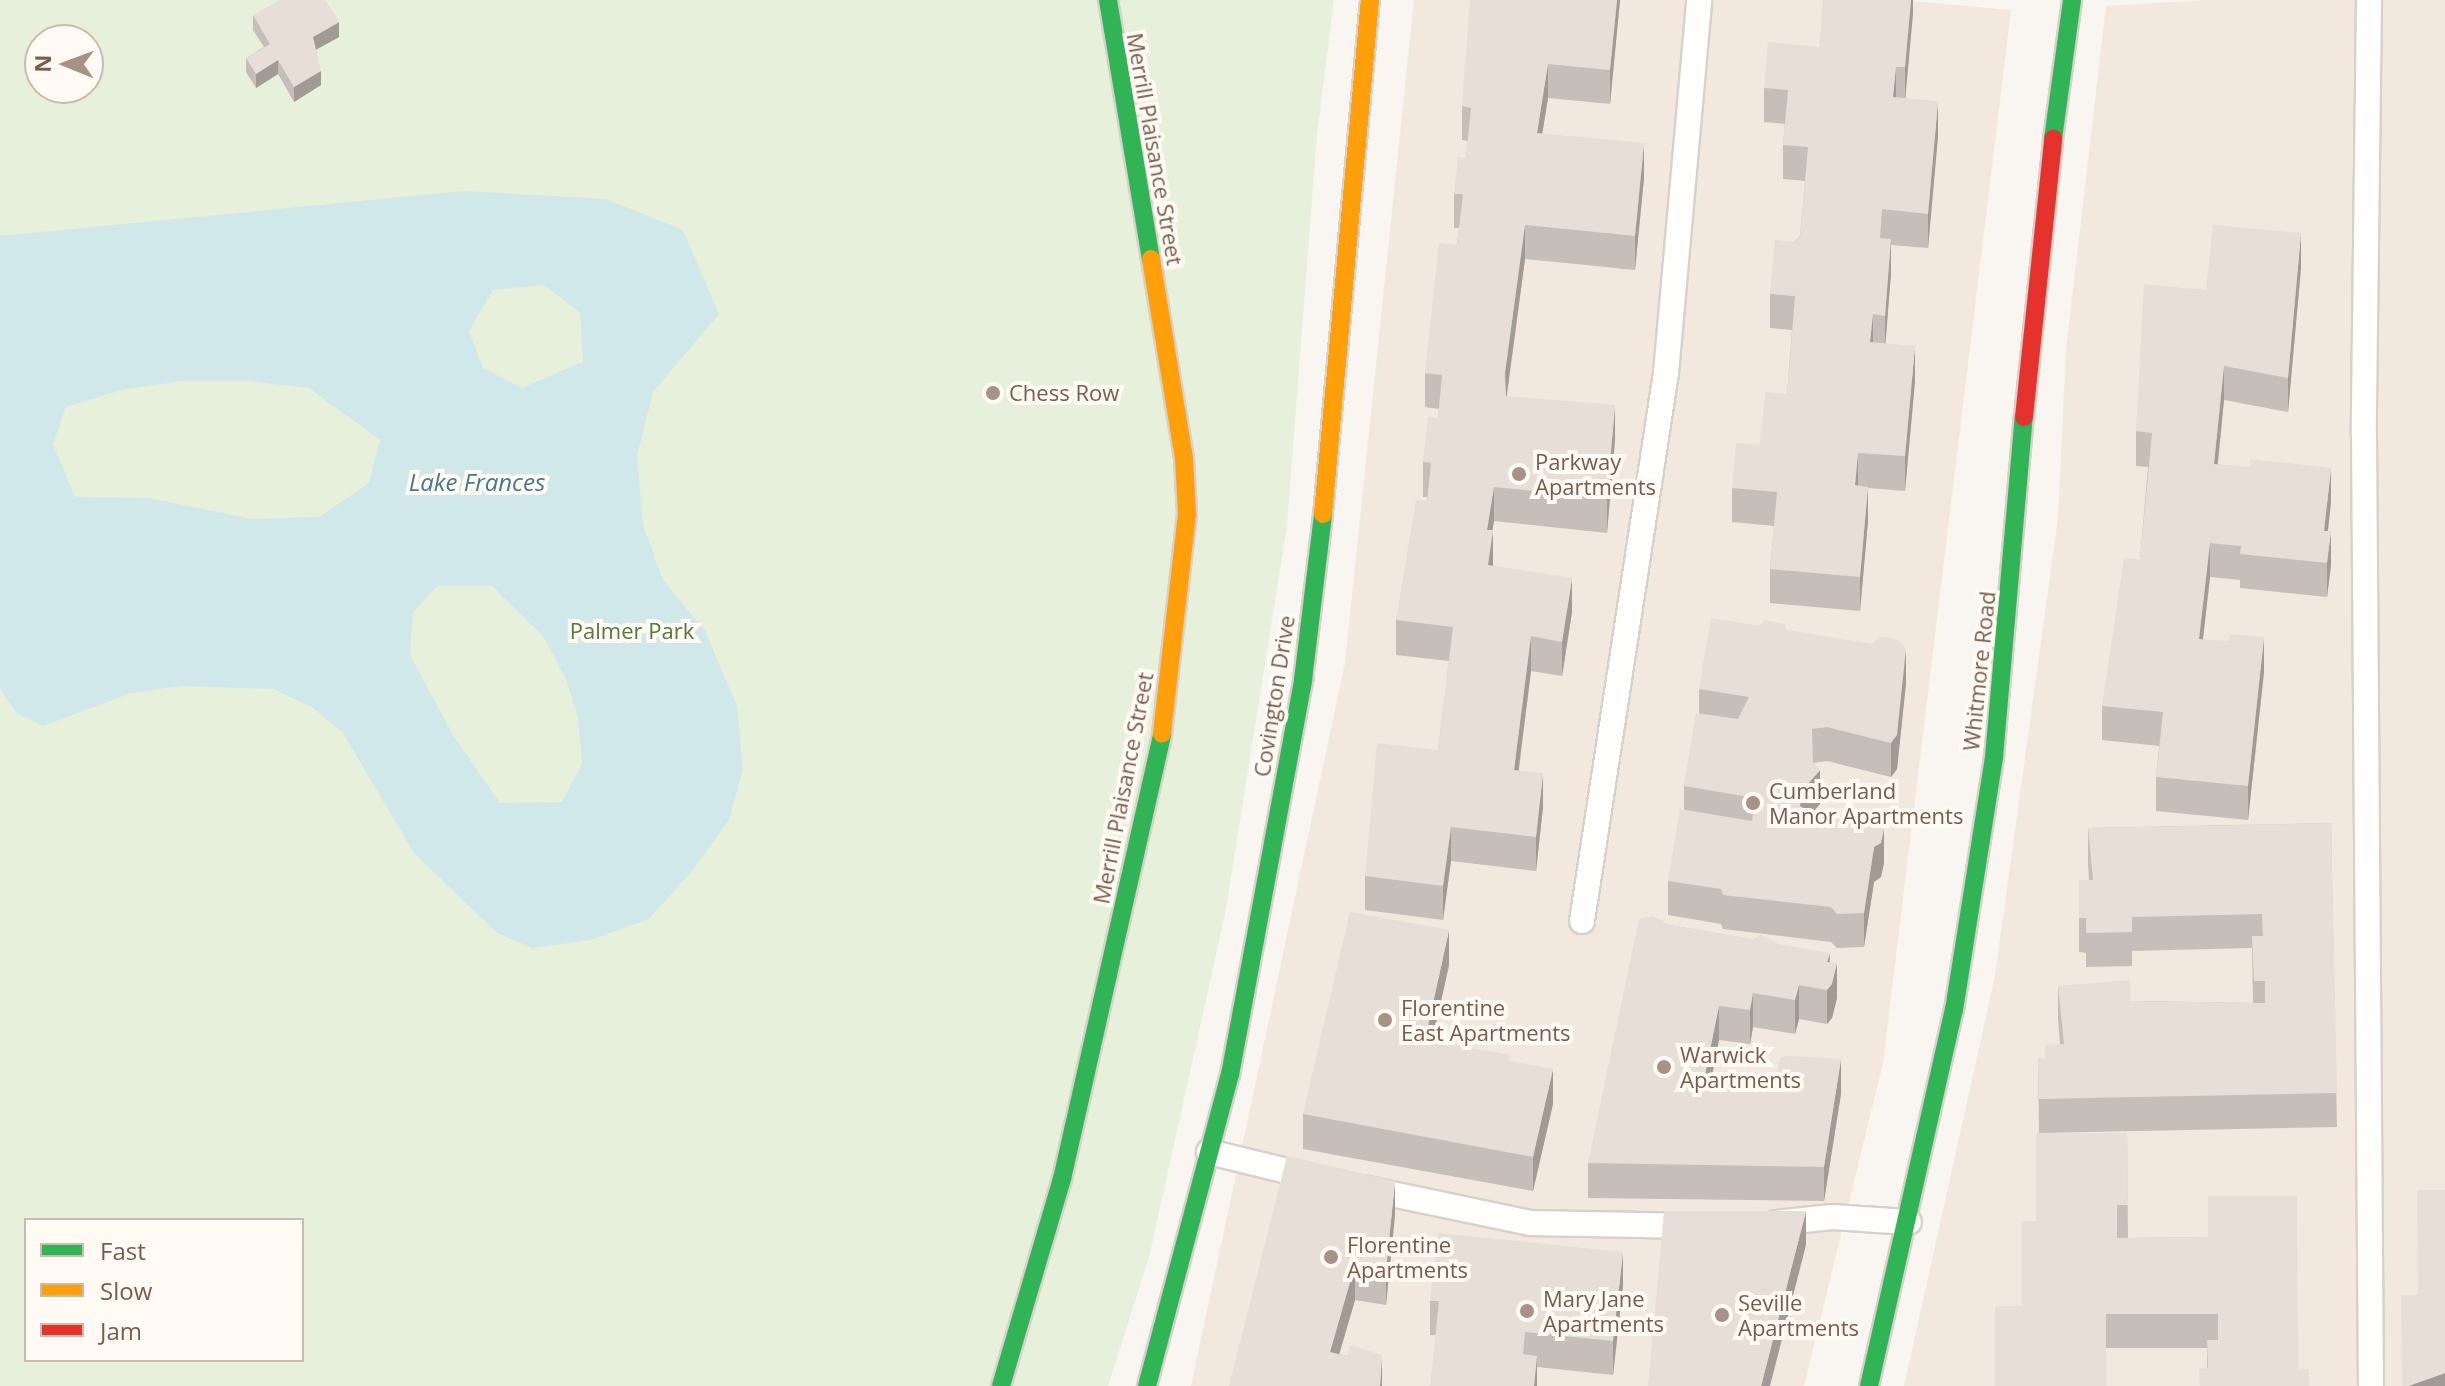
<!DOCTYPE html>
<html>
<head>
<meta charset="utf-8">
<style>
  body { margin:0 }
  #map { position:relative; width:2445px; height:1386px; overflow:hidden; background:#f9f5f0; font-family:"Open Sans",sans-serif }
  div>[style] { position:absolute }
  .residential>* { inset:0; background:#f2e8de }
  .green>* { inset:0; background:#e7f0db }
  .water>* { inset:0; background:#d0e8ea }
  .roads { filter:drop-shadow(2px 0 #d7d1cb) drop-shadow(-2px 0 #d7d1cb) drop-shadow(0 2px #d7d1cb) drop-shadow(0 -2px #d7d1cb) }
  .lane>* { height:24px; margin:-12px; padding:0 12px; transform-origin:12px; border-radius:12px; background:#fefefd }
  .fast>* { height:18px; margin:-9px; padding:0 9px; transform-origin:9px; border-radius:9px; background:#30b455 }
  .slow>* { height:18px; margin:-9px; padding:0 9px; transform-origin:9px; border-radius:9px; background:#ff9f0a }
  .jam>* { height:18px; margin:-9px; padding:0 9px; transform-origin:9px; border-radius:9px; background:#e5322d }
  .wall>* { inset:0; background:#c6bfb9 }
  .shaded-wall>* { inset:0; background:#a19b96 }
  .building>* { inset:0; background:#e6ded7 }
  .dots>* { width:22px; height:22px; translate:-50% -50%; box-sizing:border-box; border:4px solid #fffaf3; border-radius:50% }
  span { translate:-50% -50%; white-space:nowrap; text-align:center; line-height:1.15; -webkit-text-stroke:8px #fffaf3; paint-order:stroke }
  .street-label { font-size:22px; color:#7a5c4d }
  .poi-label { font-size:22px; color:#7a5c4d }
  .left { translate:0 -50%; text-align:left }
  .park-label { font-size:22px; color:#537a41 }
  .water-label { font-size:24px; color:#437c86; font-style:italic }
  .legend { position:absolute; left:24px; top:1218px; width:280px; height:144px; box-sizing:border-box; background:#fffaf3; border:2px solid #cabbb1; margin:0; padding:10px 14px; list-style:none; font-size:24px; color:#7a5c4d }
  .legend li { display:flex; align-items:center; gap:16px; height:40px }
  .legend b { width:40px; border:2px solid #cabbb1 }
  .north { position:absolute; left:24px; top:24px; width:80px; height:80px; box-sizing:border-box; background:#fffaf3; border:2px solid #cabbb1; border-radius:50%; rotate:271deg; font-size:22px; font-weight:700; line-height:32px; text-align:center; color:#7a5c4d }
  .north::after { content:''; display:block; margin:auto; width:28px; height:36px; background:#a69286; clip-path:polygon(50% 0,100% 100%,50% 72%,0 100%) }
</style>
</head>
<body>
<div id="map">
  <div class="residential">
    <div style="clip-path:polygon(1414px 0,1899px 0,2011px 10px,1883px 1063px,1804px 1386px,1191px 1386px,1345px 663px)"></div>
    <div style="clip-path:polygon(2204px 0,2445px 0,2445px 1386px,1904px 1386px,1995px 976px,2058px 518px,2066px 350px,2106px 6px)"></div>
  </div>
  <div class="green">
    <div style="clip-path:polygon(evenodd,0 0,1334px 0,1317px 134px,1287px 526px,1225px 914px,1149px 1257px,1108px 1386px,0 1386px,0 0,40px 40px,88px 40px,88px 88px,40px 88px,40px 40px,0 0,26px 1220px,302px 1220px,302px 1360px,26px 1360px,26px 1220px)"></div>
  </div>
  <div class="water">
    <div style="clip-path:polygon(evenodd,464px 191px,606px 199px,683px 230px,719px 314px,653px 392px,637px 456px,643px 525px,663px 580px,705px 631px,737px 706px,743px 769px,729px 820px,691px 872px,649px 919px,591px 940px,532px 948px,497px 933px,414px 853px,343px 733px,312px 707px,273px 689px,183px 686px,131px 693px,43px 726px,16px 713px,0 689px,0 236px,464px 191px,544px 285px,580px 313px,583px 362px,522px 388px,483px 368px,469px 331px,493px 290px,544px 285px,464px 191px,182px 381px,247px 381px,309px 388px,380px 440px,369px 483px,319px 517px,252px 519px,149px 498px,75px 497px,53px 444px,66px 407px,122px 390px,182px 381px,464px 191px,437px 586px,492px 586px,543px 636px,566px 679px,578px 718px,582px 764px,562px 802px,500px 803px,453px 735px,410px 655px,413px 613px,437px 586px)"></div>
  </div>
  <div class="roads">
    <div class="lane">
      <div style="left:2369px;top:0;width:434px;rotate:90.7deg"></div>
      <div style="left:2364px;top:434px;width:952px;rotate:89.58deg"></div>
      <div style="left:1582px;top:921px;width:554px;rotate:-81.29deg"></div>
      <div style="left:1666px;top:373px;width:374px;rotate:-84.9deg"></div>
      <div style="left:1209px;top:1152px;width:110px;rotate:13.7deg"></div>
      <div style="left:1363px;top:1188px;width:171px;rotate:11.8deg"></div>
      <div style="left:1530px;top:1223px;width:165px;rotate:1deg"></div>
      <div style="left:1776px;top:1223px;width:56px;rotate:-6.1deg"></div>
      <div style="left:1832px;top:1217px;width:77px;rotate:3.7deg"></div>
    </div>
    <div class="fast">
      <div style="left:1108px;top:0;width:263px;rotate:80.6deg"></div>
      <div style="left:2053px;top:139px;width:140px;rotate:-82.2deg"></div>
      <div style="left:1001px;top:1386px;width:216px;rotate:-73.6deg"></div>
      <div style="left:1062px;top:1179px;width:456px;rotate:-77.3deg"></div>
      <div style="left:1147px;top:1386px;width:322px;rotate:-75.1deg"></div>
      <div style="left:1230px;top:1075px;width:402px;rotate:-79.5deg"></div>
      <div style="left:1303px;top:680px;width:167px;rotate:-83.1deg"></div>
      <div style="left:1869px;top:1386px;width:385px;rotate:-77.3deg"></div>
      <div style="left:1954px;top:1010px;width:256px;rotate:-81deg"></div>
      <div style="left:1994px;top:757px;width:341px;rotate:-85deg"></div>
    </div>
    <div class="slow">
      <div style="left:1151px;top:259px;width:202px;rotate:80.6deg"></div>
      <div style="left:1184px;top:458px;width:56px;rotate:86.9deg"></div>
      <div style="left:1187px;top:514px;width:221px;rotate:96.5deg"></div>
      <div style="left:1323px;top:514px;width:516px;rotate:-84.78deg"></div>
    </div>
    <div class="jam">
      <div style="left:2024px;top:417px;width:280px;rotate:-84deg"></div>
    </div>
  </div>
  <div class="wall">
    <div style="clip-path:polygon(1620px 0,1610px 104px,1548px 98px,1542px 134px,1644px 178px,1635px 270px,1525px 259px,1507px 396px,1615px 439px,1607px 533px,1494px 521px,1492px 530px,1493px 565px,1572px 612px,1562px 676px,1531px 671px,1519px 770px,1543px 807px,1536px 871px,1451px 861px,1443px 920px,1365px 910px,1365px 876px,1438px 750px,1449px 661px,1396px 655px,1396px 620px,1427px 501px,1427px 497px,1423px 497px,1423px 462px,1438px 418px,1439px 409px,1425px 407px,1425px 373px,1457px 245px,1459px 228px,1454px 228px,1454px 194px,1466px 158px,1468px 141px,1462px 140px,1462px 106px)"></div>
    <div style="clip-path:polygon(1913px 0,1913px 13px,1905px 98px,1938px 136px,1928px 248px,1891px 245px,1891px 273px,1885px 344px,1915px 381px,1905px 491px,1868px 488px,1868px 521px,1860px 611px,1770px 603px,1770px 569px,1774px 526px,1732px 522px,1732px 488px,1760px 445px,1787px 394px,1792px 330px,1770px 328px,1770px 294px,1794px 242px,1800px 236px,1805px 181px,1783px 179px,1783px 145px,1785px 124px,1764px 122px,1764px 88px,1819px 47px)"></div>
    <div style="clip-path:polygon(253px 15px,339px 37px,316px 50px,321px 85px,294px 102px,278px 74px,256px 88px,246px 72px,246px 58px,264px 47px,253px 30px)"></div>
    <div style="clip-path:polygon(2301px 268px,2288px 412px,2224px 400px,2218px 464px,2331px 502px,2328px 531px,2331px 565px,2327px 597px,2240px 588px,2240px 580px,2210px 577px,2203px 639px,2264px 672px,2248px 820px,2156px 811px,2156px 777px,2159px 746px,2102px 740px,2102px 706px,2140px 559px,2148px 467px,2136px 466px,2136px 431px)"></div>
    <div style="clip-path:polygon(1786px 630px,1906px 683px,1897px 769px,1891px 777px,1827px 761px,1813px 763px,1820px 804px,1812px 813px,1884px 863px,1881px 877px,1874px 882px,1864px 947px,1837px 948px,1831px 942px,1723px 929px,1721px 924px,1668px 915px,1668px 881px,1684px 810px,1684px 786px,1699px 713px,1699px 689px)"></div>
    <div style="clip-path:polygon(2331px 823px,2337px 1127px,2039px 1133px,2038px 1058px,2045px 1058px,2060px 1044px,2058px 1020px,2058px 986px,2130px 1001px,2253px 1003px,2252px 948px,2132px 951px,2132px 966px,2086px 967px,2086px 953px,2079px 952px,2079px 880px,2089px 880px,2088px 863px,2088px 828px)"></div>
    <div style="clip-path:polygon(1670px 925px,1778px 944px,1830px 962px,1837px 998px,1832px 1018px,1827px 1024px,1799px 1019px,1795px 1034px,1753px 1027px,1750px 1044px,1719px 1040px,1711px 1082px,1735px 1087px,1841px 1094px,1824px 1201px,1588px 1198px,1588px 1163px)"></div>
    <div style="clip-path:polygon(1449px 965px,1432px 1042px,1510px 1061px,1553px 1104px,1533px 1191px,1303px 1149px,1303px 1114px)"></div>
    <div style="clip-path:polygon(2127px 1133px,2128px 1238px,2208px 1237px,2297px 1196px,2207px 1369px,2207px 1348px,2106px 1348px,2022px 1306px,2036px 1221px)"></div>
    <div style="clip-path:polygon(1395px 1215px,1386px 1305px,1355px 1300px,1339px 1354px,1347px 1356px,1382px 1386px,1229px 1386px)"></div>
    <div style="clip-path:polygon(1623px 1286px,1613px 1375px,1537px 1367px,1537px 1386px,1436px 1335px,1430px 1335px,1430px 1301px)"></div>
  </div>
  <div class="shaded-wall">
    <div style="clip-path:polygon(1617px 0,1620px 0,1610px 104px,1610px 70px)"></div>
    <div style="clip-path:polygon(1911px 0,1913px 0,1913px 13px,1905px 102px,1905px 67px)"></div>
    <div style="clip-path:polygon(339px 22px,339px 37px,313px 51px,313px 37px)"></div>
    <div style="clip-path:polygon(278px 60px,278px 74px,256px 88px,256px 74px)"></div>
    <div style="clip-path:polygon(1548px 64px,1548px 98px,1537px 167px,1537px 133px)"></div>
    <div style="clip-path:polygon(1896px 67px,1896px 101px,1893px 97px)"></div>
    <div style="clip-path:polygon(321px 71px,321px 85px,294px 102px,294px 87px)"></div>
    <div style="clip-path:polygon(1938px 101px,1938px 136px,1928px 248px,1928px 214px)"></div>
    <div style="clip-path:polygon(1644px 143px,1644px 178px,1635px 270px,1635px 236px)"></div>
    <div style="clip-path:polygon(1525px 225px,1525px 259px,1505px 407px,1505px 373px)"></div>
    <div style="clip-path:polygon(2301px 233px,2301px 268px,2288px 412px,2288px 378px)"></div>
    <div style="clip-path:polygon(1891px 239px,1891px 273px,1885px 350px,1885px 316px)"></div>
    <div style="clip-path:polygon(1873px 314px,1873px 348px,1870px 342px)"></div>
    <div style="clip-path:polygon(1915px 346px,1915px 381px,1905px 491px,1905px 456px)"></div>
    <div style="clip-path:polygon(2224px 366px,2224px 400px,2214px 498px,2214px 464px)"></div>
    <div style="clip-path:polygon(1615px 405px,1615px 439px,1607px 533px,1607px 498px)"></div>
    <div style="clip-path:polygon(1858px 453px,1858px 487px,1855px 485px)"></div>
    <div style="clip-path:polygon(2331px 468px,2331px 502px,2324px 565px,2324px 531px)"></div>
    <div style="clip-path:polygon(1494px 487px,1494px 521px,1487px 564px,1487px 530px)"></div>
    <div style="clip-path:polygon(1868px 487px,1868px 521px,1860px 611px,1860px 577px)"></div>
    <div style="clip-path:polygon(1493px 530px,1493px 564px,1488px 599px,1488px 565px)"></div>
    <div style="clip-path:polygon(2331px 531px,2331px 565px,2327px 597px,2327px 563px)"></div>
    <div style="clip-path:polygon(2210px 543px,2210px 577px,2199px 673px,2199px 639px)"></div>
    <div style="clip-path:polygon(1572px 578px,1572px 612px,1562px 676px,1562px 642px)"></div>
    <div style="clip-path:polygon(1531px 636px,1531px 671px,1514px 804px,1514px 770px)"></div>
    <div style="clip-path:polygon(2264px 637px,2264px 672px,2248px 820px,2248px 786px)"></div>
    <div style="clip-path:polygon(1906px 649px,1906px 683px,1897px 769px,1891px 777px,1891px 743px)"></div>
    <div style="clip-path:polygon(1820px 770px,1820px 804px,1802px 825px,1800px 806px,1802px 791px)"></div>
    <div style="clip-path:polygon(1543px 773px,1543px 807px,1536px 871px,1536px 837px)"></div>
    <div style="clip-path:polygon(1451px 827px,1451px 861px,1443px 920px,1443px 886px)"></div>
    <div style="clip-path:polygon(1884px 829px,1884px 863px,1881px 877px,1874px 882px,1864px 947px,1864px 913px,1874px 847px)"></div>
    <div style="clip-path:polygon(1449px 930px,1449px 965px,1425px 1074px,1425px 1040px)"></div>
    <div style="clip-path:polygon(1830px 953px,1829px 988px,1837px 963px,1837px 998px,1832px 1018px,1827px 1024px,1827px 962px)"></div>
    <div style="clip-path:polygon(1799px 985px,1799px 1019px,1795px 1034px,1795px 1000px)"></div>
    <div style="clip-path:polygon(1753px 993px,1753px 1027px,1750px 1044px,1750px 1010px)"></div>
    <div style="clip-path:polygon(1719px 1006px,1719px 1040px,1704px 1115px,1704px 1080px)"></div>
    <div style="clip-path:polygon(1841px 1059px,1841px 1094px,1824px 1201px,1824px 1167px)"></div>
    <div style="clip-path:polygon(1553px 1069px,1553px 1104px,1533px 1191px,1533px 1157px)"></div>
    <div style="clip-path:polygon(1395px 1181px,1395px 1215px,1386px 1305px,1386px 1271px)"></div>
    <div style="clip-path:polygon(1806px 1211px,1806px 1245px,1770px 1386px,1761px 1386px)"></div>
    <div style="clip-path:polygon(1623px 1252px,1623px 1286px,1613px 1375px,1613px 1341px)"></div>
    <div style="clip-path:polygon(1355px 1265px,1355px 1300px,1330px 1386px,1330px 1352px)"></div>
    <div style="clip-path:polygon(1382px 1355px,1382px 1386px,1380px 1386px)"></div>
    <div style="clip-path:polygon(1537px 1356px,1537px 1386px,1534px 1386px)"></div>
    <div style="clip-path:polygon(2445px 1373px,2445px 1386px,2408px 1386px)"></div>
  </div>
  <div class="building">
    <div style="clip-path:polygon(280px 0,325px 0,339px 22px,313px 37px,321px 71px,294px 87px,278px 60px,256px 74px,246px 58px,270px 44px,253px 15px)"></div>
    <div style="clip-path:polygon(1470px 0,1617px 0,1610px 70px,1548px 64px,1537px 133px,1644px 143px,1635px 236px,1525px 225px,1505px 373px,1506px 396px,1615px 405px,1607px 498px,1494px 487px,1487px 530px,1493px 530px,1488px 565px,1572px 578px,1562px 642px,1531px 636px,1514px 770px,1543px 773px,1536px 837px,1451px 827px,1443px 886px,1365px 876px,1377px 743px,1438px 750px,1453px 627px,1396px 620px,1416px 500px,1427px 501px,1431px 463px,1423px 462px,1428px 417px,1438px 418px,1442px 375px,1425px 373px,1439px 243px,1457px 245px,1463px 194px,1454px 194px,1458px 157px,1466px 158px,1471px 108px,1462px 106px)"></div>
    <div style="clip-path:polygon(1823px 0,1911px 0,1905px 67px,1896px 67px,1893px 97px,1938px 101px,1928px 214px,1882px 209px,1880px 238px,1891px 239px,1885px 316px,1873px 314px,1870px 342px,1915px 346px,1905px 456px,1858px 453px,1855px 485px,1868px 487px,1860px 577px,1770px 569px,1777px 492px,1732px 488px,1736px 443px,1760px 445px,1765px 392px,1787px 394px,1795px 296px,1770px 294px,1775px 240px,1794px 242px,1800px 236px,1808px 147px,1783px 145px,1788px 90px,1764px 88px,1768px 42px,1819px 47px)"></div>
    <div style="clip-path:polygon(2213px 225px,2301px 233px,2288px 378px,2224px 366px,2214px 464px,2250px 467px,2250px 459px,2331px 468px,2324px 531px,2331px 531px,2327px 563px,2240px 554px,2241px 546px,2210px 543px,2199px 639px,2229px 641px,2230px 634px,2264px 637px,2248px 786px,2156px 777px,2163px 712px,2102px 706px,2124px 558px,2140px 559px,2152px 433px,2136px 431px,2144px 284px,2206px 290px)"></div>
    <div style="clip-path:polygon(1711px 618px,1760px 626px,1764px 620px,1785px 624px,1786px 630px,1873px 644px,1879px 637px,1896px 639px,1906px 649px,1897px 735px,1891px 743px,1827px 727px,1812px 729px,1813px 762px,1820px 770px,1802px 791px,1800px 806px,1814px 814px,1879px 819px,1884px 829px,1881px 843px,1874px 847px,1864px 913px,1837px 914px,1831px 907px,1723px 895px,1721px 889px,1668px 881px,1680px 809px,1752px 821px,1755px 798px,1684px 786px,1696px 713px,1738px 719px,1749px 697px,1699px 689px)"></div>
    <div style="clip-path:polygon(2331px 823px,2337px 1093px,2039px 1099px,2038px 1058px,2045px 1058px,2045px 1045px,2064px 1044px,2058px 986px,2130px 980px,2130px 1001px,2265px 1003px,2265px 981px,2254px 981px,2252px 936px,2263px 936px,2262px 914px,2132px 917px,2132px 932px,2086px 933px,2086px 918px,2079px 918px,2079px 880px,2093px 880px,2088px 828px)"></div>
    <div style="clip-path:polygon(1350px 912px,1449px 930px,1425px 1040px,1510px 1055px,1509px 1061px,1553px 1069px,1533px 1157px,1303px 1114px)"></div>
    <div style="clip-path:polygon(1653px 916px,1670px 925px,1753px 939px,1761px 935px,1778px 944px,1830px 953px,1827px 962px,1837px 963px,1832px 984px,1827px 990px,1799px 985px,1795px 1000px,1753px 993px,1750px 1010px,1719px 1006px,1704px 1080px,1735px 1087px,1744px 1074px,1775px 1081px,1780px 1059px,1785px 1056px,1841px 1059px,1824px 1167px,1588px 1163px,1639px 919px)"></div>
    <div style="clip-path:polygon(2036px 1133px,2127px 1133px,2128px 1205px,2117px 1205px,2117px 1238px,2208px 1237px,2208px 1196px,2297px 1196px,2298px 1369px,2309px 1369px,2309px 1386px,2200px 1386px,2199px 1368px,2208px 1369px,2207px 1340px,2218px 1340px,2218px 1314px,2106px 1314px,2106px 1386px,1995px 1386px,1995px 1306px,2022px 1306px,2022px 1221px,2036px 1221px)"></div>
    <div style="clip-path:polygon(1287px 1156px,1395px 1181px,1386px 1271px,1355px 1265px,1330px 1352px,1347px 1356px,1350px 1345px,1382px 1355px,1380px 1386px,1229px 1386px)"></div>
    <div style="clip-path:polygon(2417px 1190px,2445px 1190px,2445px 1373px,2408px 1386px,2402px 1386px,2401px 1295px,2418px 1295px)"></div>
    <div style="clip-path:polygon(1664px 1211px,1806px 1211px,1761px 1386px,1648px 1386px)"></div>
    <div style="clip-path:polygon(1438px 1233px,1623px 1252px,1613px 1341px,1525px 1332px,1523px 1354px,1537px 1356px,1534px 1386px,1430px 1386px,1439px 1301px,1430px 1301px)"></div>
  </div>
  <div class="dots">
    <div style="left:993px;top:393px;background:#a69286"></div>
    <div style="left:1519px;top:474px;background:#a69286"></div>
    <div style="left:1753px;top:803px;background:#a69286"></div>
    <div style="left:1385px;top:1020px;background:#a69286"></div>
    <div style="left:1664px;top:1067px;background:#a69286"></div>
    <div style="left:1331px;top:1257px;background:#a69286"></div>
    <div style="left:1527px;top:1311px;background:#a69286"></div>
    <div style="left:1722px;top:1315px;background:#a69286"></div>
  </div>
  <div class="street-label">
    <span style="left:1155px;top:149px;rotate:80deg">Merrill Plaisance Street</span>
    <span style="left:1979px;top:671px;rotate:-84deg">Whitmore Road</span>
    <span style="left:1274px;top:696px;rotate:-81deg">Covington Drive</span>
    <span style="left:1123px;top:788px;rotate:-79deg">Merrill Plaisance Street</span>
  </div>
  <div class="poi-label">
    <span class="left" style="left:1009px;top:393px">Chess Row</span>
    <span class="left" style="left:1535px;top:474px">Parkway<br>Apartments</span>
    <span class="left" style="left:1769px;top:803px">Cumberland<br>Manor Apartments</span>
    <span class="left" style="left:1401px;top:1020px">Florentine<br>East Apartments</span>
    <span class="left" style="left:1680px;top:1067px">Warwick<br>Apartments</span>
    <span class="left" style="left:1347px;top:1257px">Florentine<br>Apartments</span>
    <span class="left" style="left:1543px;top:1311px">Mary Jane<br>Apartments</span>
    <span class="left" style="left:1738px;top:1315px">Seville<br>Apartments</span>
  </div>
  <div class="park-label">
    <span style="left:632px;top:631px">Palmer Park</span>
  </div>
  <div class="water-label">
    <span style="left:477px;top:482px">Lake Frances</span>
  </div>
  <ul class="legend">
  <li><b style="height:10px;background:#30b455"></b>Fast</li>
  <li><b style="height:10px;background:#ff9f0a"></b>Slow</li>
  <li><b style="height:10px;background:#e5322d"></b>Jam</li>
  </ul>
  <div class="north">N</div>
</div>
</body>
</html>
